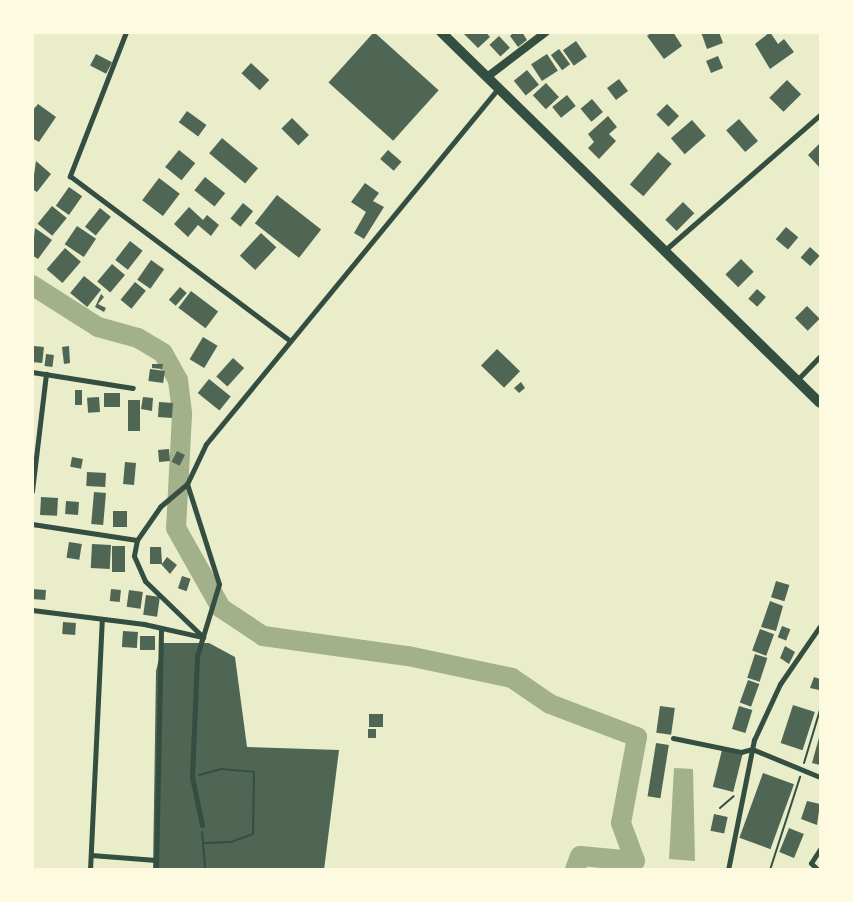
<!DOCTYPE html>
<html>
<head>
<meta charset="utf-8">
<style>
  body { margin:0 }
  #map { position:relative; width:853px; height:902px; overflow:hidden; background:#e9edc9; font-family:"PT Sans Narrow",sans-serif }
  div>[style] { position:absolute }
  .water>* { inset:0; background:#a3b18a }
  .river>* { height:20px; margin:-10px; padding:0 10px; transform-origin:10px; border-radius:10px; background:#a3b18a }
  .building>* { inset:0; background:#4f6655; transform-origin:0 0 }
  .path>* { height:2px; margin:-1px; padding:0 1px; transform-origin:1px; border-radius:1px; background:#344e41 }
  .minor>* { height:5px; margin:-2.5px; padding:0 2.5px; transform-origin:2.5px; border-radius:2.5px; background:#344e41 }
  .tertiary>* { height:8px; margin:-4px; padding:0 4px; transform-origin:4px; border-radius:4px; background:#344e41 }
  .trunk>* { height:10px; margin:-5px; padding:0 5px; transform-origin:5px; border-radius:5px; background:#344e41 }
  span { translate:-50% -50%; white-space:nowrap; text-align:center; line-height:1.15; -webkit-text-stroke:4px #fefae0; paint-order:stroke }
  .frame { position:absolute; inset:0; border:34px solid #fefae0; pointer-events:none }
</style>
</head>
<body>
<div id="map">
  <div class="water">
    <div style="clip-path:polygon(674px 768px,693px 769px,695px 861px,669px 859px)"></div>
  </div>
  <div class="river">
    <div style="left:32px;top:285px;width:78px;rotate:32.5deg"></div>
    <div style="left:98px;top:327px;width:41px;rotate:15.4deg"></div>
    <div style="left:138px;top:338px;width:29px;rotate:31deg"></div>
    <div style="left:163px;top:353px;width:31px;rotate:61deg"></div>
    <div style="left:178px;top:380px;width:35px;rotate:83deg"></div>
    <div style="left:182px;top:415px;width:113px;rotate:93deg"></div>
    <div style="left:176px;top:528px;width:92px;rotate:60.6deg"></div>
    <div style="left:221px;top:608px;width:50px;rotate:33.7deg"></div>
    <div style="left:263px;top:636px;width:146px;rotate:7.9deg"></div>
    <div style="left:408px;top:656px;width:106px;rotate:11.9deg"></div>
    <div style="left:512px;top:678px;width:46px;rotate:34.4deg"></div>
    <div style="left:550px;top:704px;width:93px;rotate:20.8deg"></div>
    <div style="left:637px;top:737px;width:87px;rotate:100.5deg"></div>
    <div style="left:621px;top:823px;width:40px;rotate:69.8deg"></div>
    <div style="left:635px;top:861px;width:55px;rotate:-174.8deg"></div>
    <div style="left:580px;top:856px;width:15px;rotate:110deg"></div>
  </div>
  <div class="building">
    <div style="left:374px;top:32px;width:87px;height:68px;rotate:42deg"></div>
    <div style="clip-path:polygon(462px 32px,486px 32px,490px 37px,478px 48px)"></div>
    <div style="clip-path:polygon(514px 32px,522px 32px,527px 40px,518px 47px,510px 36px)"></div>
    <div style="clip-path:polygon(652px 32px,673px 32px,682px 46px,664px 59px,647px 36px)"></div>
    <div style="clip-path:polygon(701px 32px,719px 32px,723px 43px,707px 49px)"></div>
    <div style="clip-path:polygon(770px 32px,778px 44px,784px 39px,794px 52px,770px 69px,755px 44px)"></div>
    <div style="left:499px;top:36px;width:16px;height:13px;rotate:47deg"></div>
    <div style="left:576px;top:41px;width:19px;height:16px;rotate:55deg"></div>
    <div style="left:559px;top:49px;width:19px;height:10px;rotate:54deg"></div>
    <div style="left:96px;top:54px;width:18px;height:13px;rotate:27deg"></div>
    <div style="left:547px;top:54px;width:20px;height:19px;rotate:57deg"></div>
    <div style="left:718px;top:56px;width:13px;height:13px;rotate:67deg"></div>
    <div style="left:251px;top:63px;width:25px;height:14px;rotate:43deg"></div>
    <div style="left:527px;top:70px;width:19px;height:17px;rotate:51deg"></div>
    <div style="left:619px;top:79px;width:15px;height:15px;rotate:53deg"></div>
    <div style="left:787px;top:80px;width:20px;height:25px;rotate:45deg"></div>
    <div style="left:546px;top:83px;width:19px;height:18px;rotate:47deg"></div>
    <div style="left:567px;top:95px;width:14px;height:19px;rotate:51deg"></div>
    <div style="left:592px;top:99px;width:17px;height:15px;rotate:50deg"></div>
    <div style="clip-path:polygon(38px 104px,56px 117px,39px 142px,32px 138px,32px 111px)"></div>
    <div style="left:667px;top:104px;width:17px;height:15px;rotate:45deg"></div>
    <div style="left:187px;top:111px;width:24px;height:14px;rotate:36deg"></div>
    <div style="clip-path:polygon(608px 116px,617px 127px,609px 134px,616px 141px,599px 159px,588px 148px,594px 142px,588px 134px)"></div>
    <div style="left:292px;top:118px;width:24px;height:15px;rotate:45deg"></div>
    <div style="left:739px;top:119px;width:29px;height:17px;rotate:49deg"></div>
    <div style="left:692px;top:120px;width:21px;height:28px;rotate:49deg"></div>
    <div style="left:222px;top:138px;width:47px;height:20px;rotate:40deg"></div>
    <div style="clip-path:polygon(820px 143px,820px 168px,808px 155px)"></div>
    <div style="left:179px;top:150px;width:21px;height:22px;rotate:39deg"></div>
    <div style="left:388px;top:150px;width:18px;height:12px;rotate:41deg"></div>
    <div style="left:658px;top:152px;width:18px;height:43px;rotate:41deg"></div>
    <div style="clip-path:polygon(36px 161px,51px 174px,37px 192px,32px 189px)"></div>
    <div style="left:205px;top:177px;width:26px;height:17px;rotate:39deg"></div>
    <div style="left:159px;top:178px;width:26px;height:28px;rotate:37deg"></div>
    <div style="clip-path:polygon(365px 183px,379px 193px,373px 201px,384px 207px,364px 239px,354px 233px,366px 212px,351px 202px)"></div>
    <div style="left:69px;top:187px;width:16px;height:23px;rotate:35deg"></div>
    <div style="left:277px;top:195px;width:56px;height:36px;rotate:38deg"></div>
    <div style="left:683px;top:202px;width:16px;height:25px;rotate:45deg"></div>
    <div style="left:243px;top:203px;width:13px;height:20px;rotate:39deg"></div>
    <div style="left:52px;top:206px;width:19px;height:23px;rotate:39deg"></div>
    <div style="clip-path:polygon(189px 207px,203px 220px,207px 215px,219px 225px,211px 236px,198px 225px,188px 237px,174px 224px)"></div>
    <div style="left:100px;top:208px;width:14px;height:24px;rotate:39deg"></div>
    <div style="left:77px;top:226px;width:23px;height:22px;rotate:34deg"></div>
    <div style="left:786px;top:227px;width:16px;height:16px;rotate:40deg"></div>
    <div style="clip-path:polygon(35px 228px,52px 240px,38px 259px,32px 255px)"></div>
    <div style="left:261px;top:233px;width:21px;height:31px;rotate:43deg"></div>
    <div style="left:130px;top:241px;width:16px;height:24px;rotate:38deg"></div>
    <div style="left:810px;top:247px;width:13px;height:14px;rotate:42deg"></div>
    <div style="left:65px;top:248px;width:21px;height:28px;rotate:41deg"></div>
    <div style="left:741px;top:259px;width:18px;height:22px;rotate:45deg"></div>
    <div style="left:151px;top:260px;width:16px;height:24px;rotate:35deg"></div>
    <div style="left:112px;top:264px;width:17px;height:23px;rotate:40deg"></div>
    <div style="left:84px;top:276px;width:22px;height:22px;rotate:39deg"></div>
    <div style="left:135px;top:282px;width:14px;height:23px;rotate:39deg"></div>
    <div style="left:180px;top:287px;width:9px;height:17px;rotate:41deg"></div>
    <div style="left:757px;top:289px;width:12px;height:13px;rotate:42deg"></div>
    <div style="left:191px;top:291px;width:34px;height:21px;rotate:37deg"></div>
    <div style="clip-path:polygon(101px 294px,104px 297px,98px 304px,106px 308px,104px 312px,95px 307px)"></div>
    <div style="left:807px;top:306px;width:18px;height:17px;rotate:45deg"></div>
    <div style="left:203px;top:337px;width:17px;height:26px;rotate:31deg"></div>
    <div style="left:34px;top:346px;width:10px;height:16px;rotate:6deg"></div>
    <div style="clip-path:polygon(69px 346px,70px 363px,64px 364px,62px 347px)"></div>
    <div style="left:497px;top:349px;width:32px;height:23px;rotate:44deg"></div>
    <div style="left:46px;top:354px;width:8px;height:12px;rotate:7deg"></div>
    <div style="left:233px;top:358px;width:15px;height:25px;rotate:42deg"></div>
    <div style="clip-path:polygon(152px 364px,163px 364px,162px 369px,152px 368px)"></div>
    <div style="left:150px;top:369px;width:15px;height:12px;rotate:8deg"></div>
    <div style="left:209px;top:379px;width:28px;height:18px;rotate:39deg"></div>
    <div style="clip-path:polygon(521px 382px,525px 388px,519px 393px,514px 388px)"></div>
    <div style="left:75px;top:390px;width:7px;height:15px"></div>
    <div style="left:104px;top:393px;width:16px;height:14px"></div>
    <div style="left:99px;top:397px;width:15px;height:12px;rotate:86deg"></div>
    <div style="clip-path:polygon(143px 397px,153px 398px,152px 411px,141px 409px)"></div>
    <div style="left:128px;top:400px;width:12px;height:31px"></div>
    <div style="left:159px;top:402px;width:14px;height:15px;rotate:4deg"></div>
    <div style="left:169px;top:449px;width:12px;height:11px;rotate:85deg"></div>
    <div style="left:177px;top:451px;width:9px;height:12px;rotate:27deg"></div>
    <div style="left:72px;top:457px;width:11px;height:10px;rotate:10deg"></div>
    <div style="left:125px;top:462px;width:11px;height:22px;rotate:5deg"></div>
    <div style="left:87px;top:472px;width:19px;height:14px;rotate:3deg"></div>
    <div style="left:94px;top:492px;width:12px;height:32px;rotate:5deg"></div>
    <div style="left:41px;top:497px;width:17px;height:18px;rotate:3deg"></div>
    <div style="left:66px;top:501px;width:13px;height:13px;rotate:4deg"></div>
    <div style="left:113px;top:511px;width:14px;height:16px"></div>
    <div style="left:69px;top:542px;width:13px;height:16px;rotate:9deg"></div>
    <div style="left:92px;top:544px;width:19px;height:24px;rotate:3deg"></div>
    <div style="left:112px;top:546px;width:13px;height:26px"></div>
    <div style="clip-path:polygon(150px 547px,161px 547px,162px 564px,167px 557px,177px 565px,170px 574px,161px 564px,150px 564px)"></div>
    <div style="left:182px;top:576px;width:9px;height:13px;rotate:18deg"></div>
    <div style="left:776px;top:581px;width:14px;height:17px;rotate:17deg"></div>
    <div style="left:32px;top:589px;width:14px;height:10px;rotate:4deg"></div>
    <div style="left:111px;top:589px;width:10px;height:12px;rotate:6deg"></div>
    <div style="left:129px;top:590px;width:14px;height:17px;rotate:8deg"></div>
    <div style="left:146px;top:595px;width:14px;height:20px;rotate:8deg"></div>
    <div style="clip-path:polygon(770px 601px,783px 606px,776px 631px,761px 627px)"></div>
    <div style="left:63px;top:622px;width:13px;height:12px;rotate:4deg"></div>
    <div style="left:782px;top:626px;width:9px;height:12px;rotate:21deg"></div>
    <div style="left:760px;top:629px;width:15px;height:23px;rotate:20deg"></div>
    <div style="left:123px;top:631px;width:15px;height:16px;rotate:4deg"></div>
    <div style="left:140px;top:636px;width:15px;height:14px"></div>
    <div style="clip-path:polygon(163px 643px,209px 643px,235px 657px,247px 747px,339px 750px,324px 870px,153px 870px,156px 671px)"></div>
    <div style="clip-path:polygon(785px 646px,795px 652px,789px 664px,780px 658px)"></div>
    <div style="left:755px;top:654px;width:13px;height:25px;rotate:18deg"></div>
    <div style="clip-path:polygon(814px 677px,820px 679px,819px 690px,810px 688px)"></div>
    <div style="left:748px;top:680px;width:12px;height:24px;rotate:20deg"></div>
    <div style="left:793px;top:705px;width:23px;height:40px;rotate:18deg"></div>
    <div style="left:660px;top:706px;width:15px;height:27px;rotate:8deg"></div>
    <div style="left:739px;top:706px;width:14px;height:24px;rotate:17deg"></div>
    <div style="left:369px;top:714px;width:14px;height:13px"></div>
    <div style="left:368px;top:729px;width:8px;height:9px"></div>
    <div style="clip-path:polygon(820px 734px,820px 765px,812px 763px)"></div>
    <div style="left:656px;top:743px;width:13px;height:54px;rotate:9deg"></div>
    <div style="left:722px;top:750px;width:21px;height:38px;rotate:14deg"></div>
    <div style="left:763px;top:773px;width:33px;height:69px;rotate:20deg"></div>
    <div style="clip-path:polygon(807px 801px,820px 804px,817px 825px,801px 819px)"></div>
    <div style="left:714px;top:814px;width:14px;height:17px;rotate:12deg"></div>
    <div style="left:789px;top:828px;width:16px;height:26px;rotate:22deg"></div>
  </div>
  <div class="path">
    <div style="left:804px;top:763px;width:55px;rotate:-73.2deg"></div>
    <div style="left:199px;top:775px;width:23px;rotate:-15deg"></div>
    <div style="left:221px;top:769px;width:33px;rotate:5deg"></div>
    <div style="left:254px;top:772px;width:62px;rotate:90.9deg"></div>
    <div style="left:253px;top:834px;width:23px;rotate:160deg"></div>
    <div style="left:231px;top:842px;width:28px;rotate:178deg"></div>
    <div style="left:720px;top:808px;width:18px;rotate:-41deg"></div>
    <div style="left:202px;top:832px;width:38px;rotate:85deg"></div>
    <div style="left:770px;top:870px;width:98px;rotate:-72.1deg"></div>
  </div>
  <div class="minor">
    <div style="left:126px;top:32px;width:155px;rotate:111.3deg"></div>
    <div style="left:70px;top:176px;width:274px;rotate:36.8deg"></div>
    <div style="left:665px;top:250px;width:206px;rotate:-41.1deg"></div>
    <div style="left:32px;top:372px;width:102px;rotate:9deg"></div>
    <div style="left:798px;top:379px;width:32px;rotate:-46deg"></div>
    <div style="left:187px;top:484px;width:35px;rotate:140deg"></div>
    <div style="left:160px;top:507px;width:40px;rotate:124.9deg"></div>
    <div style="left:137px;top:540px;width:16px;rotate:101deg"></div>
    <div style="left:134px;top:556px;width:27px;rotate:66deg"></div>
    <div style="left:145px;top:581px;width:81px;rotate:44deg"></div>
    <div style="left:32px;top:491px;width:118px;rotate:-83.2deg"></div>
    <div style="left:32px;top:524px;width:106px;rotate:8.7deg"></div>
    <div style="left:32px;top:610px;width:113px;rotate:7.1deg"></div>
    <div style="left:144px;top:624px;width:59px;rotate:12.6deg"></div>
    <div style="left:673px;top:738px;width:69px;rotate:11.6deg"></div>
    <div style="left:741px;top:752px;width:11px;rotate:-15deg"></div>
    <div style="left:752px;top:749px;width:74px;rotate:22.4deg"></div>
    <div style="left:202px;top:825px;width:49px;rotate:-101.8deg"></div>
    <div style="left:192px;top:777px;width:121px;rotate:-87.6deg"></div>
    <div style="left:197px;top:656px;width:75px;rotate:-73deg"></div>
    <div style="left:219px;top:584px;width:105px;rotate:-107.7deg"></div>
    <div style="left:187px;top:484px;width:44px;rotate:-64.6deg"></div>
    <div style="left:206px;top:444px;width:460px;rotate:-50.6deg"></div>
    <div style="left:91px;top:855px;width:65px;rotate:4.4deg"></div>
    <div style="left:90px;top:870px;width:251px;rotate:-87.3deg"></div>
    <div style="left:156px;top:870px;width:242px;rotate:-88.8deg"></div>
    <div style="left:728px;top:870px;width:133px;rotate:-78.7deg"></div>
    <div style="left:754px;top:740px;width:62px;rotate:-65.1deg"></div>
    <div style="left:780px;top:684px;width:70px;rotate:-55.4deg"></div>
    <div style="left:818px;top:870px;width:10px;rotate:-135deg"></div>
    <div style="left:811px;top:863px;width:17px;rotate:-57deg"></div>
  </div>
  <div class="tertiary">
    <div style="left:487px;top:77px;width:74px;rotate:-37.3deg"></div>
  </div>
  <div class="trunk">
    <div style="left:441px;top:32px;width:530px;rotate:44.39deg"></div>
  </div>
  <div class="frame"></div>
</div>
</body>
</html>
